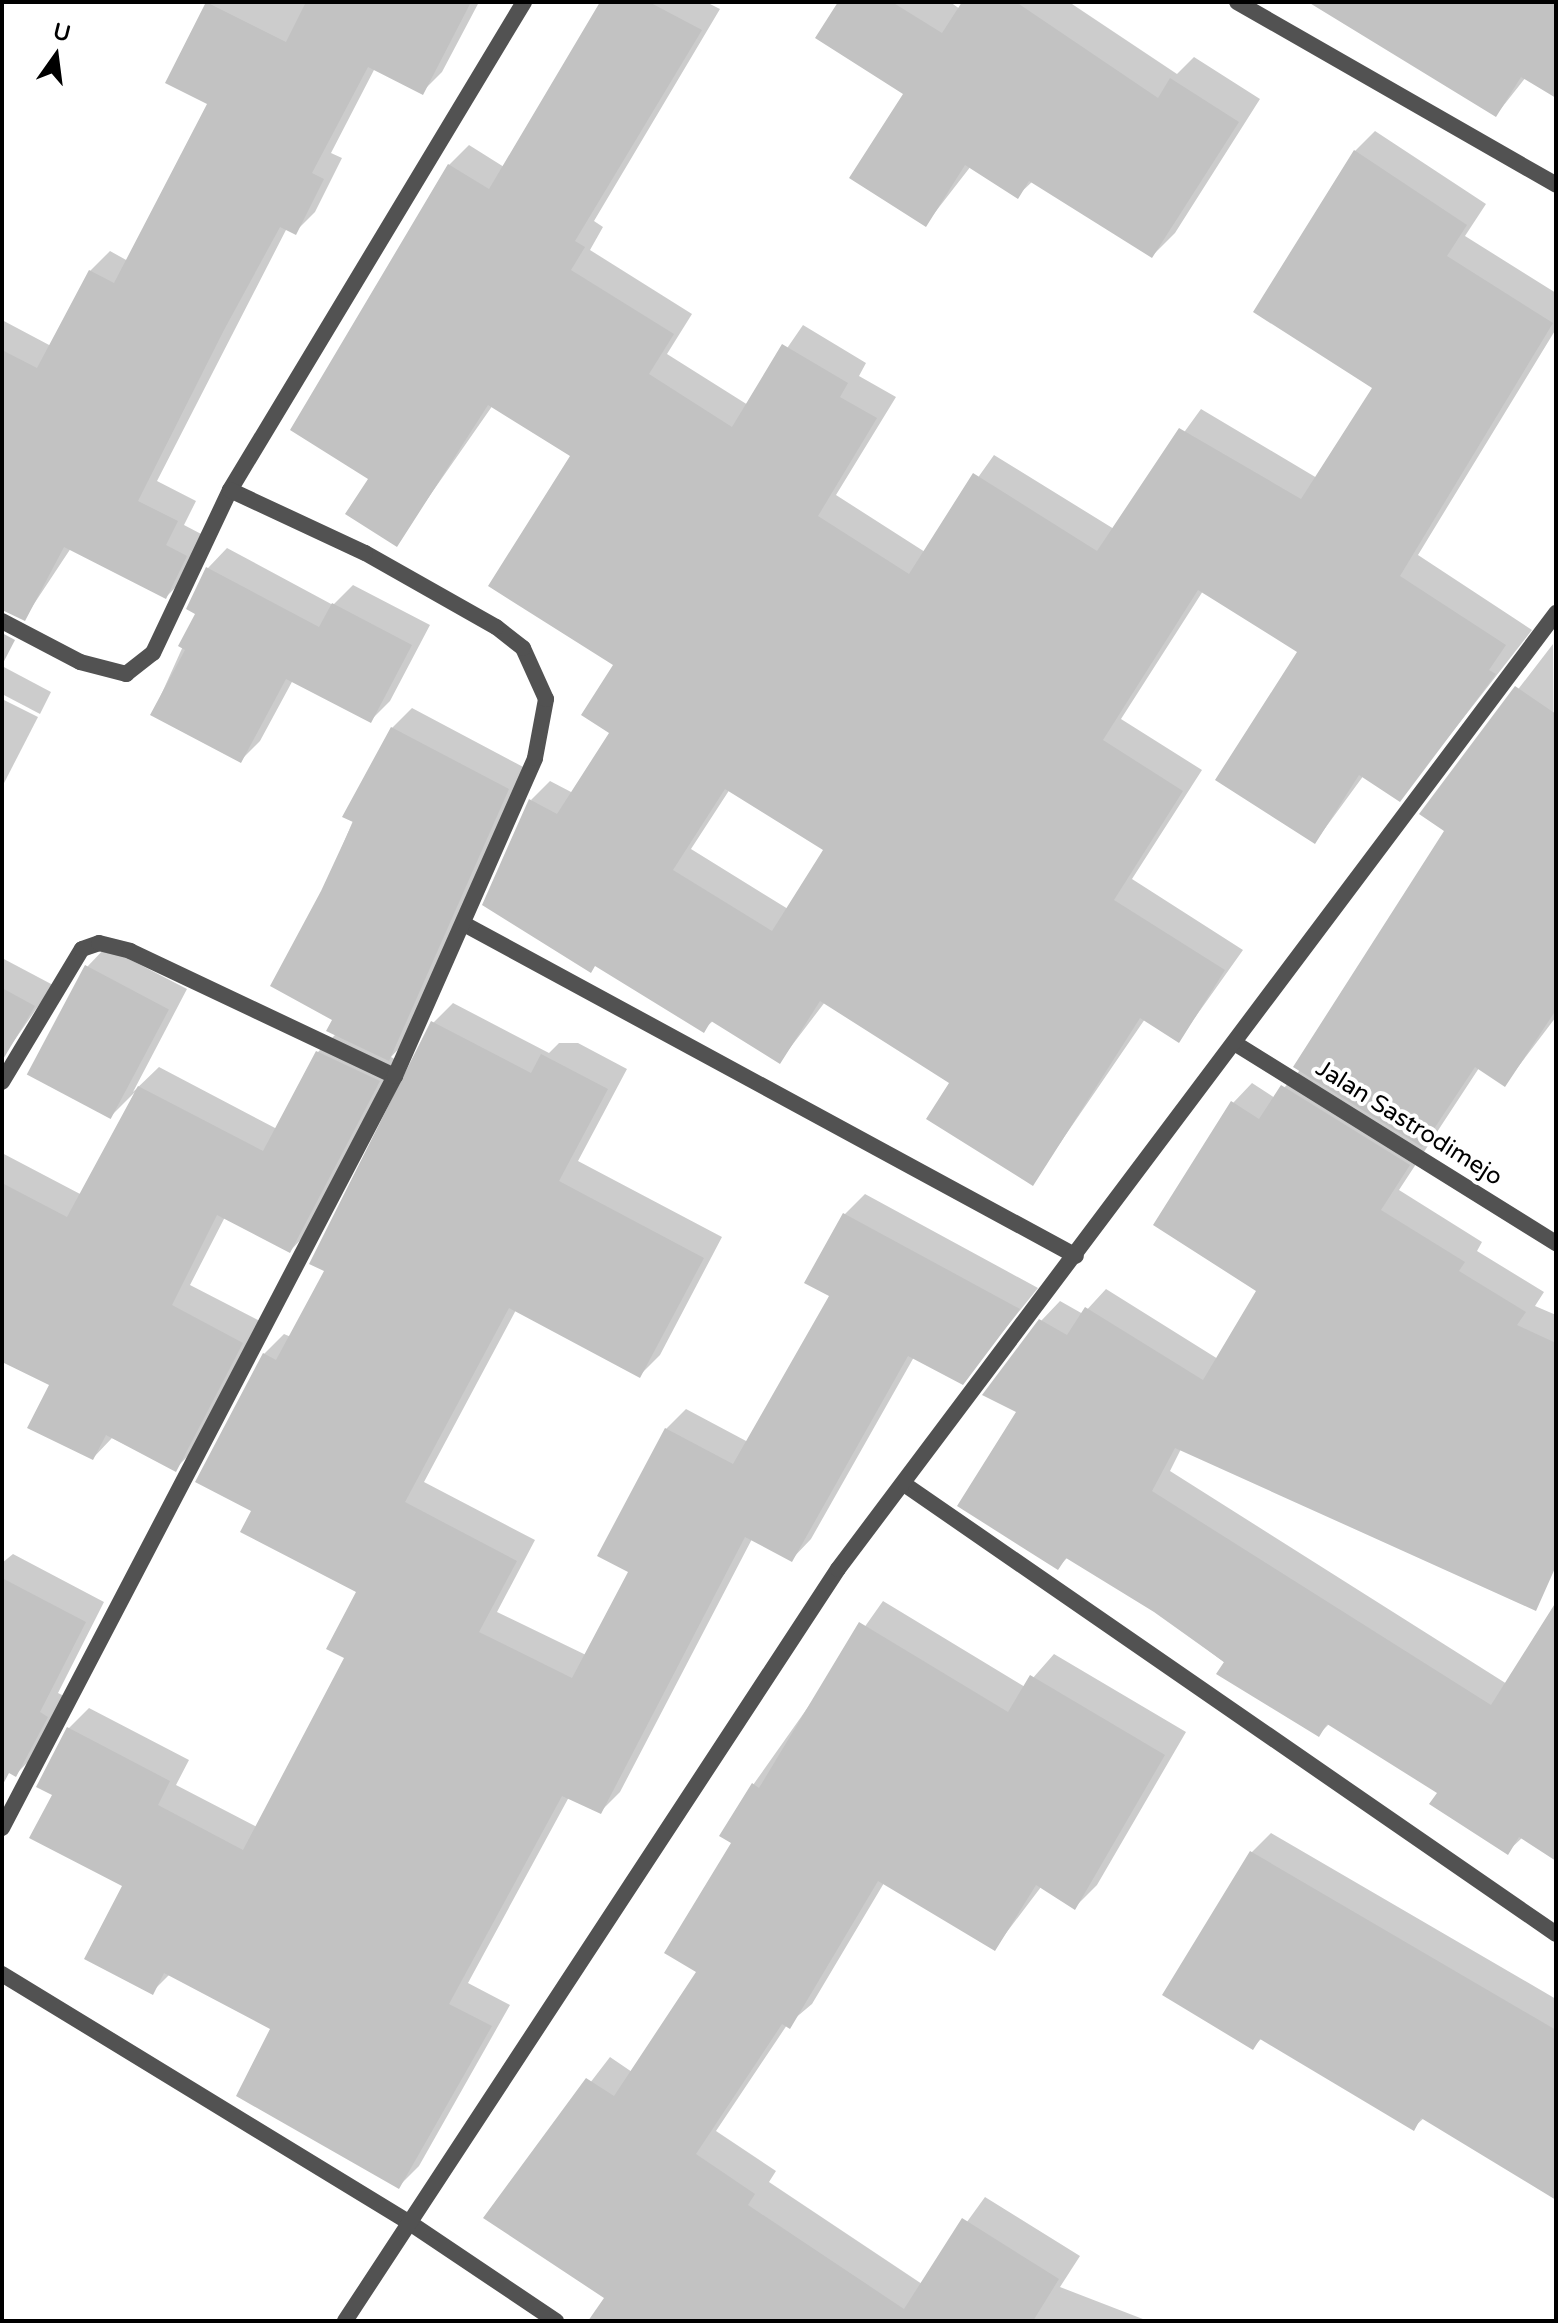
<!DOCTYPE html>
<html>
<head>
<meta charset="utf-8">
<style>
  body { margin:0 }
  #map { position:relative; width:1558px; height:2323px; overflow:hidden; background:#fff; font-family:"Varela Round",sans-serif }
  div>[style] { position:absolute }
  .shadow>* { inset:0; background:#0003 }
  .building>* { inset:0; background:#c2c2c2; transform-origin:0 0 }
  .minor>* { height:16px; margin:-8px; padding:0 8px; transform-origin:8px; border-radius:8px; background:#525252 }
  span { translate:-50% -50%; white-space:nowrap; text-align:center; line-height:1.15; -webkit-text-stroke:8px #fff; paint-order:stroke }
  .street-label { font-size:24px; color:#000 }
  .frame { position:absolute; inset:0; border:4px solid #000; pointer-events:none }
  .north { position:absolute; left:16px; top:16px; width:80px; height:80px; -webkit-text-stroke:6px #fff; paint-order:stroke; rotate:14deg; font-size:22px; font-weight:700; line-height:32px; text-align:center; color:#000 }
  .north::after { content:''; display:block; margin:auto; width:28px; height:36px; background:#000; clip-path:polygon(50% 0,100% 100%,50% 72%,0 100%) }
</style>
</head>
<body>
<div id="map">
  <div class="shadow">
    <div style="clip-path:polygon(208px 2px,479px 2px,442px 72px,422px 92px,375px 68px,331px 153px,342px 158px,315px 212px,295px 232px,287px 228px,157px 481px,196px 501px,184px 525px,205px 536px,186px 577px,166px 597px,71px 548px,26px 616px,2px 604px,2px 320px,51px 346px,90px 271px,110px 251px,128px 261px,209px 104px,167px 82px)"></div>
    <div style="clip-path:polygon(evenodd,602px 2px,706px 2px,720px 9px,594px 221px,603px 227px,590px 250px,692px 314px,667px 354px,748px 405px,803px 325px,866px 363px,859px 376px,896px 397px,836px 495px,925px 552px,994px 455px,1114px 529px,1201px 409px,1317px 478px,1375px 388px,1355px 151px,1375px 131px,1486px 204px,1465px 236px,1556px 293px,1556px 329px,1418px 555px,1532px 630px,1400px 799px,1364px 775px,1315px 842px,1300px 652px,1203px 591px,1121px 719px,1202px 770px,1132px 879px,1243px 950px,1179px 1040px,1145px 1019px,1032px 1184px,952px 1082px,825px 1002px,780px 1061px,714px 1020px,703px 1030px,531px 800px,550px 781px,573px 793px,611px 732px,616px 664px,573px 455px,493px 405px,396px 544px,371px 478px,449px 165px,469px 145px,504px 167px,602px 2px,730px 789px,826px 849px,788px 909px,691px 849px,730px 789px)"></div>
    <div style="clip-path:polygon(841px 2px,950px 2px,960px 9px,964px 2px,1069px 2px,1177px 74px,1194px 57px,1260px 99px,1175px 233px,1152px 256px,1033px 181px,1017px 196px,971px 166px,926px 224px,906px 94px)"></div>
    <div style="clip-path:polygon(1310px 2px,1556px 2px,1556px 95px,1526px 77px,1496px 115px)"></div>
    <div style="clip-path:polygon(227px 548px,333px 605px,353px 585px,430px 625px,390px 701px,371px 720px,293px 680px,260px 741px,240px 761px,152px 715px,198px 613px,188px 608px,208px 568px)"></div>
    <div style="clip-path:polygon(1553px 644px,1556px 1017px,1505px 1084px,1479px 1068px,1399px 1190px,1482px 1242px,1477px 1251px,1544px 1292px,1535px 1306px,1556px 1315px,1556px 1545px,1181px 1449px,1170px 1471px,1507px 1684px,1556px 1616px,1556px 1859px,1523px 1837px,1507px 1852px,1439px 1792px,1330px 1723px,1319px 1734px,1155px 1610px,1068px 1557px,1058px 1567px,1041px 1321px,1060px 1301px,1083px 1314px,1106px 1289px,1218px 1359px,1259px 1290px,1233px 1103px,1252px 1083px,1275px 1098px,1301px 1069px,1447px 831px,1422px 814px)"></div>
    <div style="clip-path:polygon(2px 666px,51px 692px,40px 714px,2px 694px)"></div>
    <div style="clip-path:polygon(2px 699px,38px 717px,2px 787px)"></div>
    <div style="clip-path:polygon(412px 708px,527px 769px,408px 1039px,391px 1057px,398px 1061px,309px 1231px,290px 1251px,225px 1217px,190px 1285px,262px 1322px,195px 1449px,175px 1469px,112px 1438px,93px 1458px,52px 1385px,2px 1360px,2px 1153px,82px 1195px,135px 1092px,110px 1117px,87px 967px,106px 947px,187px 989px,133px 1092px,159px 1067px,277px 1129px,318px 1052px,336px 1034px,323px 892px,392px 728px)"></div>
    <div style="clip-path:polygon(2px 958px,53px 985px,2px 1058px)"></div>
    <div style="clip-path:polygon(453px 1003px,549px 1053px,559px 1043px,578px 1043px,627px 1069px,578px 1161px,722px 1237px,660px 1355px,640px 1375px,516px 1310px,424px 1482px,535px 1540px,497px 1612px,586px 1655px,631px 1572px,666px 1429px,686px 1409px,748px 1442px,831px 1296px,806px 1282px,845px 1214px,865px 1194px,1038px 1288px,962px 1382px,914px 1357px,811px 1539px,791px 1560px,752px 1539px,620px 1792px,600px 1812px,569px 1797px,468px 1983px,510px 2005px,419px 2166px,399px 2186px,273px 2029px,170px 1974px,152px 1992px,124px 1885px,54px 1794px,39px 1786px,69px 1728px,89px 1708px,189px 1760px,176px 1785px,257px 1827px,347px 1658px,359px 1592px,254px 1510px,264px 1354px,284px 1334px,291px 1337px,327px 1270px,433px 1023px)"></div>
    <div style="clip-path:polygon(13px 1554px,104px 1602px,58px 1693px,66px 1697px,35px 1755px,16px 1774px,2px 1767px,2px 1563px)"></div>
    <div style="clip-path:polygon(883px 1601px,1025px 1687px,1054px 1654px,1186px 1732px,1097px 1885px,1075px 1907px,1041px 1887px,994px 1949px,884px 1883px,812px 2004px,787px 2025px,716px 2131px,776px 2171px,769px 2182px,922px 2284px,985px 2197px,1080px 2256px,1060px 2287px,1148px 2321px,609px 2321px,606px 2298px,486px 2218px,610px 2057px,632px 2072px,699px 1972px,753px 1785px)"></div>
    <div style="clip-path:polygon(1271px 1833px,1556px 1999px,1556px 2191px,1424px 2118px,1413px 2128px,1262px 2038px,1253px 2047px,1252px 1852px)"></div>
  </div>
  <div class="building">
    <div style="clip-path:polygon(206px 2px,286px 42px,306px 2px,471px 2px,423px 95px,368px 67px,312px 173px,324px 179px,296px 235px,280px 227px,224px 330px,138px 501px,178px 521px,166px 545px,187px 556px,166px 599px,64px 547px,25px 621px,2px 610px,2px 350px,37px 368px,89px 270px,114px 283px,207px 104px,165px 83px)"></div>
    <div style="clip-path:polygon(evenodd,600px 2px,649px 2px,702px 30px,575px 241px,585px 247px,571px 270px,674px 334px,649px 374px,732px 427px,782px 344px,848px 383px,840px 397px,877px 418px,818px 516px,909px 574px,973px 473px,1097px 551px,1179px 428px,1301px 499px,1372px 388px,1253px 312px,1354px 150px,1467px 225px,1447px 256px,1553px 323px,1400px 576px,1506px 645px,1489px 670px,1496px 674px,1400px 802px,1359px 775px,1315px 844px,1215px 780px,1297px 652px,1198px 590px,1103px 740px,1183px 791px,1114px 900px,1225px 970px,1179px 1043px,1140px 1018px,1033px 1186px,926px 1119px,949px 1083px,820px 1001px,780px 1064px,711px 1021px,704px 1033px,595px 966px,591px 973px,482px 905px,529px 799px,557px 814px,609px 733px,581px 715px,613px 665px,488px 586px,570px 456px,488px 405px,397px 547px,345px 514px,368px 479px,290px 430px,448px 164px,489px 189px,600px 2px,725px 789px,823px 850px,772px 931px,673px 870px,725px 789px)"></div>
    <div style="clip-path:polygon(838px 2px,892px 2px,942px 33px,962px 2px,1016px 2px,1158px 98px,1170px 78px,1239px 122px,1152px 258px,1029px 181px,1018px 199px,965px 165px,926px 227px,849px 178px,903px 94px,815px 38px)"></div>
    <div style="clip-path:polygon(1308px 2px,1556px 2px,1556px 98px,1521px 77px,1496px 117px)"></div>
    <div style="clip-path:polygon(206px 567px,319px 627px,332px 603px,412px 645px,371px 723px,286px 679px,241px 763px,150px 715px,185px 650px,178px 646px,195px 614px,186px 609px)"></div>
    <div style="clip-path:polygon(2px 633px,15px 640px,2px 665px)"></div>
    <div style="clip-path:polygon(1515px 686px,1556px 714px,1556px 1010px,1505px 1087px,1475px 1067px,1422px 1147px,1293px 1067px,1444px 831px,1419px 814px)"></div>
    <div style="clip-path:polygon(391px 727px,509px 789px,389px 1061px,326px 1031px,332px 1020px,270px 986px,321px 891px,353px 822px,342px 817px)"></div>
    <div style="left:85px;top:965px;width:95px;height:124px;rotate:28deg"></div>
    <div style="clip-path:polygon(2px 988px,35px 1006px,2px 1061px)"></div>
    <div style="clip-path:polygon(431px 1021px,531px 1073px,541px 1054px,608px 1089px,559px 1181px,704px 1258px,640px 1378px,509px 1308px,405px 1502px,517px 1561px,479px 1632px,572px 1678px,628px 1572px,597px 1556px,665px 1428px,733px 1464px,829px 1296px,804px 1283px,843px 1213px,1020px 1309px,963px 1385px,908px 1356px,792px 1562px,745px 1537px,601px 1814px,562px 1796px,449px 2004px,492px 2026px,399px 2189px,236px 2096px,270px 2029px,164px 1973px,153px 1995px,84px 1959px,122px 1886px,29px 1838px,52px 1795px,36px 1787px,67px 1727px,170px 1781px,158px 1805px,243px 1850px,344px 1658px,326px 1649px,356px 1592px,240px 1532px,251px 1511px,195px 1482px,263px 1353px,276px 1360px,324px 1271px,309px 1264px)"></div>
    <div style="clip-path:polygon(316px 1051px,380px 1081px,290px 1253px,217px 1215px,172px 1305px,243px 1343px,176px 1472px,106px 1435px,93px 1460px,27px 1428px,49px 1385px,2px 1362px,2px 1183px,67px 1217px,138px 1086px,263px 1151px)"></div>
    <div style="clip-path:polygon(1281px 1085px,1410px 1165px,1381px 1210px,1465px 1262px,1459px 1271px,1526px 1312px,1517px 1325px,1556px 1343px,1556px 1566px,1536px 1611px,1175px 1448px,1152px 1491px,1491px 1705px,1556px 1602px,1556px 1861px,1519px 1837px,1508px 1855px,1429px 1804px,1437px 1793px,1327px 1724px,1319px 1737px,1216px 1674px,1224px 1662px,1154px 1612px,1066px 1558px,1058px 1570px,957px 1506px,1016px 1412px,982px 1395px,1039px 1319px,1067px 1335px,1085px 1307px,1203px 1380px,1256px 1291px,1153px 1225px,1231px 1101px,1259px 1119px)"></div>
    <div style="clip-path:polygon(2px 1578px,86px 1622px,40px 1712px,48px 1717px,16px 1777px,9px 1773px,2px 1786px)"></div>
    <div style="clip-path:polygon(859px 1622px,1008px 1712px,1030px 1675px,1165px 1755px,1075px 1910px,1036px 1885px,995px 1951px,878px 1881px,790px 2029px,782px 2024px,696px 2154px,755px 2194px,748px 2205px,904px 2309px,962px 2218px,1059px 2279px,1033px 2321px,588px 2321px,604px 2298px,483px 2218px,586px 2078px,614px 2096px,696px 1972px,664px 1953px,731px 1843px,719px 1836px,752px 1783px,759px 1788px)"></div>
    <div style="clip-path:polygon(1250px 1851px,1556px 2030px,1556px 2200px,1421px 2118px,1414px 2131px,1260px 2039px,1253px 2050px,1162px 1995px)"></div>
  </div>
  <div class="minor">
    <div style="left:1237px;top:2px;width:368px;rotate:29.8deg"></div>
    <div style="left:2px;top:621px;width:88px;rotate:27.7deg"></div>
    <div style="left:80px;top:662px;width:48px;rotate:14.6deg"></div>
    <div style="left:126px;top:674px;width:34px;rotate:-38deg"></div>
    <div style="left:153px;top:653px;width:180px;rotate:-64.7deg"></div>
    <div style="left:230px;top:490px;width:570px;rotate:-58.93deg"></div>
    <div style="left:464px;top:924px;width:696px;rotate:28.48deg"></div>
    <div style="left:1236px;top:1044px;width:377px;rotate:31.9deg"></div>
    <div style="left:2px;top:1082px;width:155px;rotate:-59deg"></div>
    <div style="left:82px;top:949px;width:18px;rotate:-19deg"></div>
    <div style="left:99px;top:943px;width:32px;rotate:14deg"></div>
    <div style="left:130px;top:951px;width:293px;rotate:25.3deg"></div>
    <div style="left:904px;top:1484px;width:792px;rotate:34.61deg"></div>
    <div style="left:2px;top:1828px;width:849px;rotate:-62.41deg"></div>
    <div style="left:395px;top:1076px;width:347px;rotate:-66.2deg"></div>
    <div style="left:535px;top:758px;width:60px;rotate:-79.4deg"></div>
    <div style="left:546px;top:699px;width:56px;rotate:-114.3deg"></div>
    <div style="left:523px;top:648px;width:34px;rotate:-142deg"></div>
    <div style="left:496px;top:627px;width:150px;rotate:-150.5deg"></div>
    <div style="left:365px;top:553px;width:149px;rotate:-155deg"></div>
    <div style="left:2px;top:1974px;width:478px;rotate:31.4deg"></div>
    <div style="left:410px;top:2223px;width:176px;rotate:33.9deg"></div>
    <div style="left:345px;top:2321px;width:899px;rotate:-56.75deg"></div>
    <div style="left:838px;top:1569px;width:1196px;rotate:-53.09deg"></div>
  </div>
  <div class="street-label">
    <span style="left:1409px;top:1123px;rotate:32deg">Jalan Sastrodimejo</span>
  </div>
  <div class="frame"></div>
  <div class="north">U</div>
</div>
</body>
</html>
